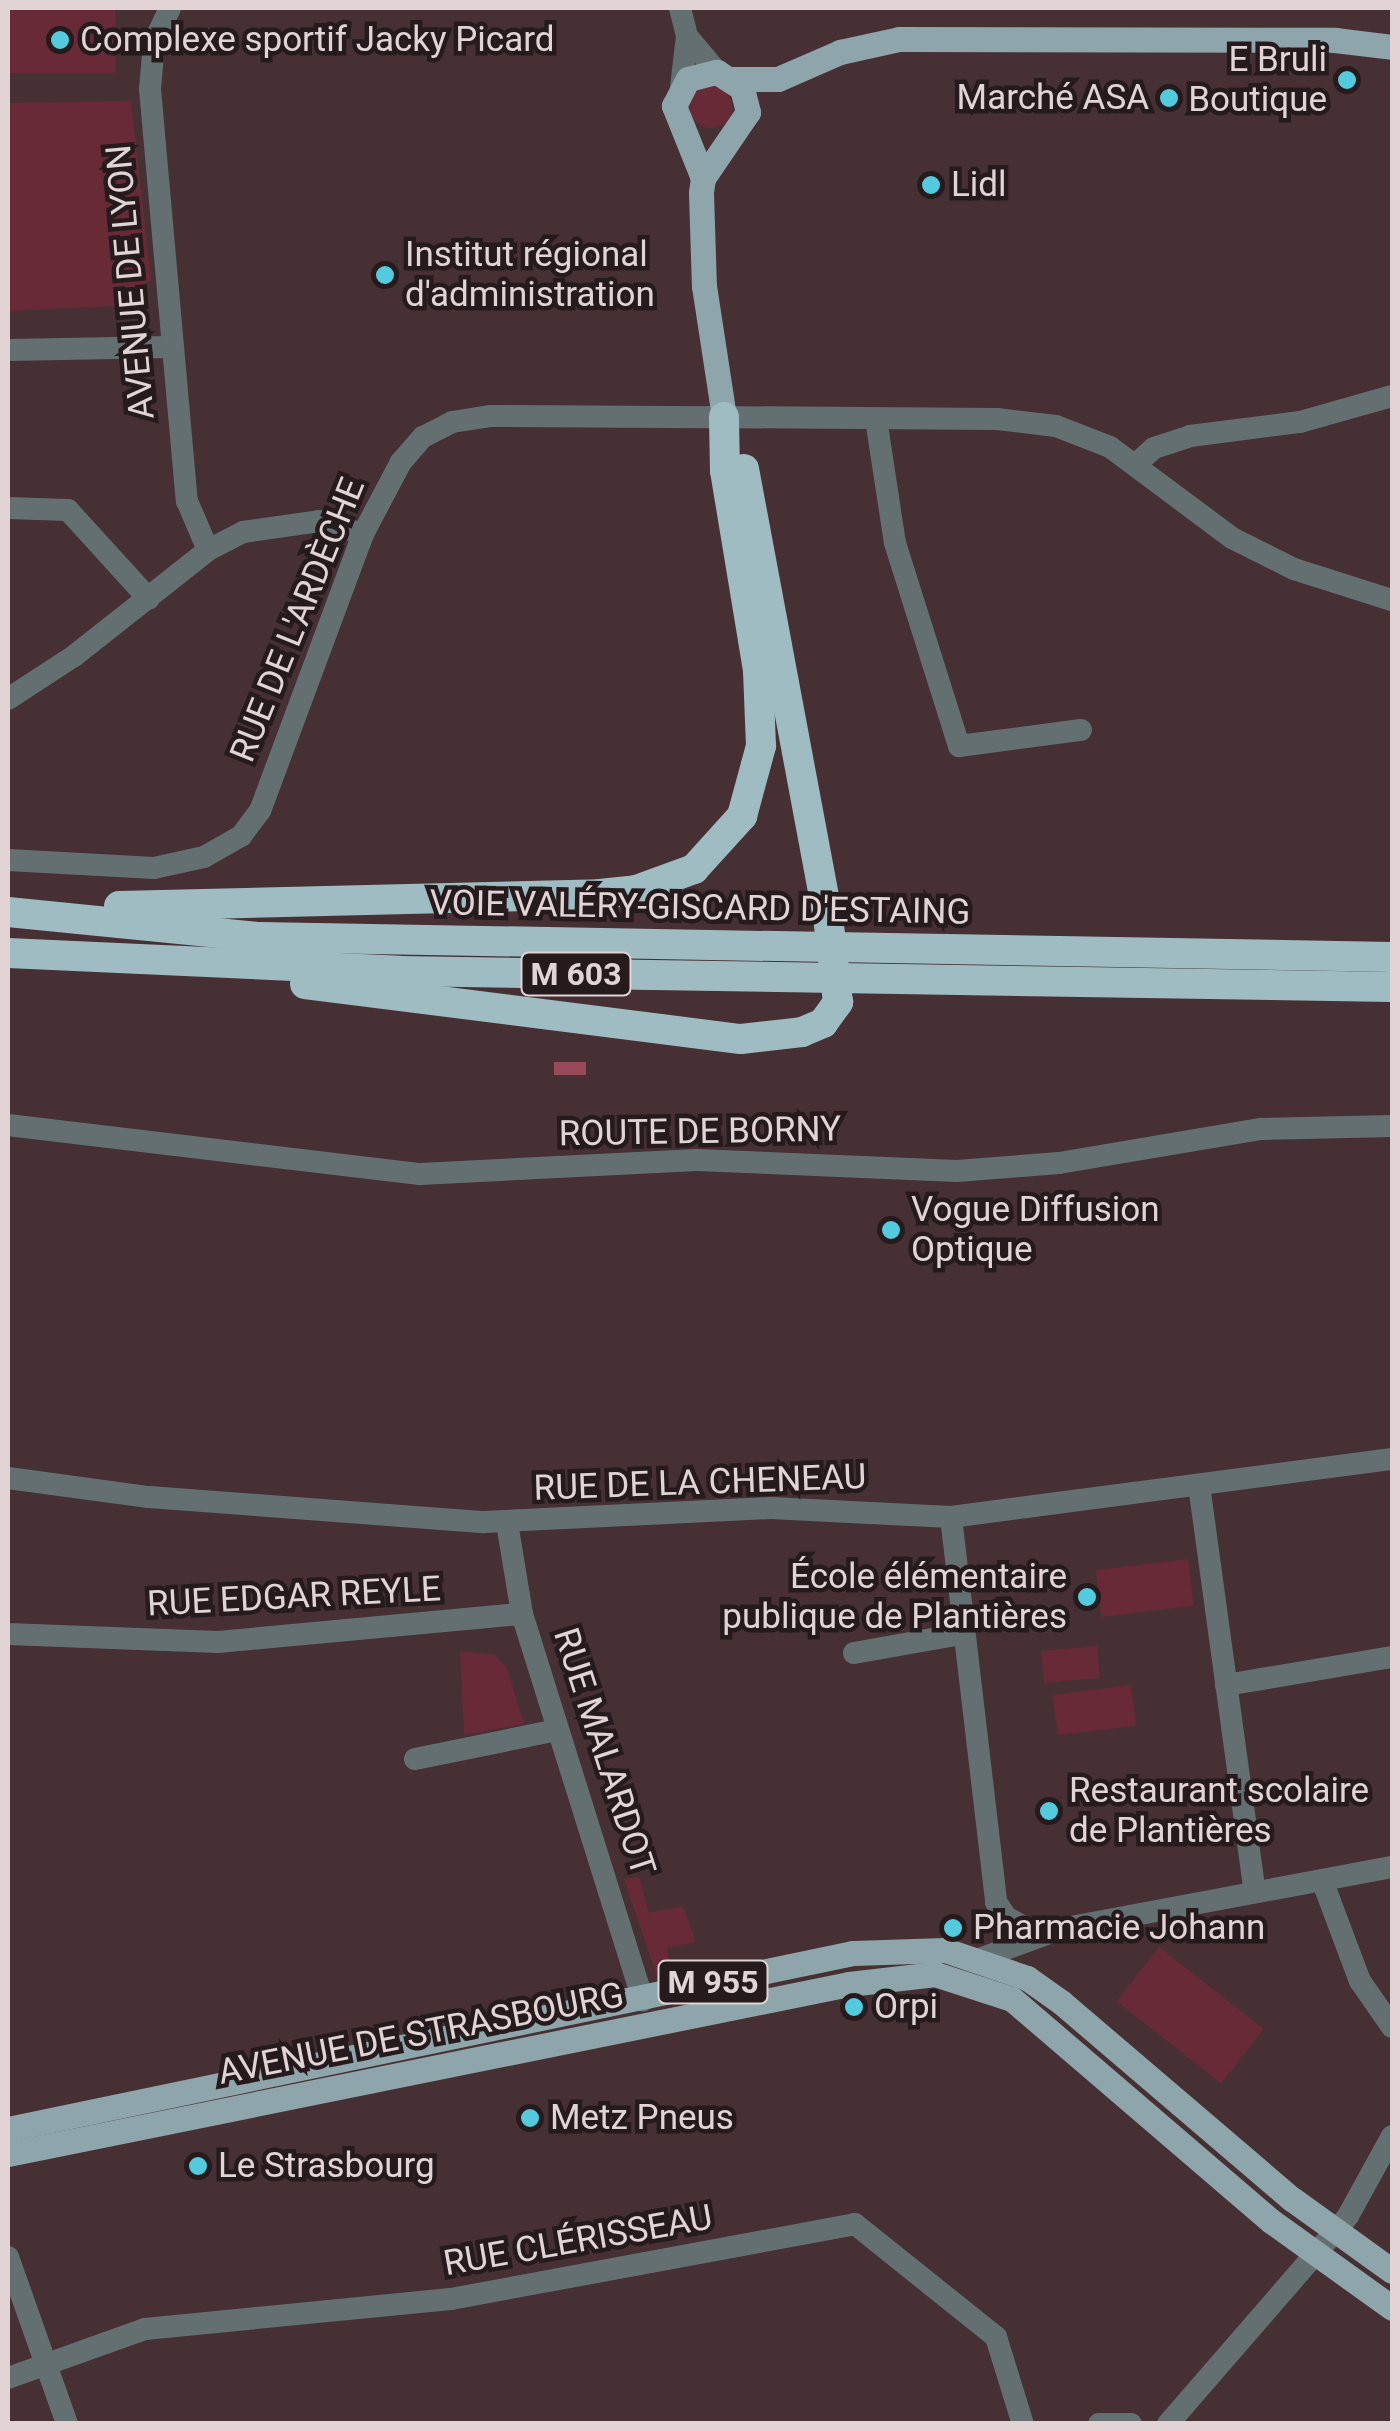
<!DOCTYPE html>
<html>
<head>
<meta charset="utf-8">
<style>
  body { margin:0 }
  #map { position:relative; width:1400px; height:2431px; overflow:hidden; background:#463033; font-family:Roboto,sans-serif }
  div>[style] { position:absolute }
  .green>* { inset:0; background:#682a37; transform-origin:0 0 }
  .round { border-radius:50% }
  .water>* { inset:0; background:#994a5a; transform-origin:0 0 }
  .minor>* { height:22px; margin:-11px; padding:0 11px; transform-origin:11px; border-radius:11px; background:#646f72 }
  .major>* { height:25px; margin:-12.5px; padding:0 12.5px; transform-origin:12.5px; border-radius:12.5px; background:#8ea6ab }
  .highway>* { height:30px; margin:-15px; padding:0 15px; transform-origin:15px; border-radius:15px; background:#9fbcc2 }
  .highway-bridge>* { height:30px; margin:-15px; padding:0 15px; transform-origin:15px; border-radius:15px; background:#9fbcc2 }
  .dots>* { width:28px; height:28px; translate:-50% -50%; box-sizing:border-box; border:5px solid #251b1d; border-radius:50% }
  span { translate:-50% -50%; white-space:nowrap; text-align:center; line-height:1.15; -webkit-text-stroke:9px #251b1d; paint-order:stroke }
  .shield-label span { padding:2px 8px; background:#251b1d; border:2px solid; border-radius:8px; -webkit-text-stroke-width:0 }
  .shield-label { font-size:32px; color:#e2d3d5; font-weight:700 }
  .poi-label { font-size:35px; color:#e2d3d5 }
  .left { translate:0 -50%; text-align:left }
  .right { translate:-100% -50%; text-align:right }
  .street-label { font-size:35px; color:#e2d3d5 }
  .frame { position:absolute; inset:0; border:10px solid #e2d3d5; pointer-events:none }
</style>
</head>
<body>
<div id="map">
  <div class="green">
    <div style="left:8px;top:8px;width:107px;height:65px"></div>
    <div class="round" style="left:690px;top:86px;width:42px;height:42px"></div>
    <div style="clip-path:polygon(131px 101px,151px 280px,114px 306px,8px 311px,8px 103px)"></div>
    <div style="left:1188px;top:1559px;width:47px;height:93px;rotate:83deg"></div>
    <div style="left:1097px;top:1646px;width:32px;height:56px;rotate:85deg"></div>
    <div style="clip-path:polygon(460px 1651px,495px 1655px,507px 1668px,524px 1724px,464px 1735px)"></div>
    <div style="left:1131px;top:1685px;width:41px;height:79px;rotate:83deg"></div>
    <div style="clip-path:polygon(639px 1877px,649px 1913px,683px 1906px,696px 1942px,667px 1948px,671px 1971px,680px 1975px,655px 1971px,624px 1879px)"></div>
    <div style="left:1159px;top:1947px;width:133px;height:69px;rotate:38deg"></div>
  </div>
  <div class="water">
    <div style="left:586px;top:1062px;width:13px;height:32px;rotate:90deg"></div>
  </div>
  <div class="minor">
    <div style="left:170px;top:8px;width:38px;rotate:115deg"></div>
    <div style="left:154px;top:43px;width:46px;rotate:95deg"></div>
    <div style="left:150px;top:89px;width:414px;rotate:84.9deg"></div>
    <div style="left:187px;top:501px;width:53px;rotate:66.8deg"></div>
    <div style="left:680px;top:8px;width:29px;rotate:76deg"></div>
    <div style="left:687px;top:36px;width:51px;rotate:96.7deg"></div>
    <div style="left:687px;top:36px;width:47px;rotate:50.2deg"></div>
    <div style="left:8px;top:350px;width:162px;rotate:-1.1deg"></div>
    <div style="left:876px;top:419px;width:125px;rotate:81.3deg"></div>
    <div style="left:895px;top:543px;width:213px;rotate:72.5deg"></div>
    <div style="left:959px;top:746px;width:123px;rotate:-7.5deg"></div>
    <div style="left:1135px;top:465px;width:25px;rotate:-42deg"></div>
    <div style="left:1154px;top:448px;width:38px;rotate:-18deg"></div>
    <div style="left:1190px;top:436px;width:111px;rotate:-7.3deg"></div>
    <div style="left:1300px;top:422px;width:96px;rotate:-15.8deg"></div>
    <div style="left:8px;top:508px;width:60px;rotate:1.9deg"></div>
    <div style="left:68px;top:510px;width:120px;rotate:47.7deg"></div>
    <div style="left:8px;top:699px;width:79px;rotate:-33.1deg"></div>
    <div style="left:74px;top:656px;width:171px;rotate:-38.3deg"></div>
    <div style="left:208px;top:550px;width:39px;rotate:-27deg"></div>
    <div style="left:243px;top:532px;width:77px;rotate:-8.2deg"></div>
    <div style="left:319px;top:521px;width:46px;rotate:16.5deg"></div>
    <div style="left:8px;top:860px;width:146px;rotate:3.1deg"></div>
    <div style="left:154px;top:868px;width:51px;rotate:-12.4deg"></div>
    <div style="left:204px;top:857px;width:43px;rotate:-29.6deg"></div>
    <div style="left:241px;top:836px;width:31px;rotate:-53deg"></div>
    <div style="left:260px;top:811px;width:296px;rotate:-69.6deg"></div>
    <div style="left:363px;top:534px;width:81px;rotate:-62.2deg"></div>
    <div style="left:401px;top:462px;width:33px;rotate:-49deg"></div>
    <div style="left:423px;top:437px;width:33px;rotate:-27deg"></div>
    <div style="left:452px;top:422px;width:38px;rotate:-9deg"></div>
    <div style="left:490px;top:416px;width:220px;rotate:0.3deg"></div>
    <div style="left:710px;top:417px;width:287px;rotate:0.4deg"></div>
    <div style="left:997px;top:419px;width:59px;rotate:6.8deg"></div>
    <div style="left:1056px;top:426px;width:58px;rotate:21.3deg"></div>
    <div style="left:1110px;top:447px;width:152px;rotate:36.7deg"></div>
    <div style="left:1232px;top:538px;width:69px;rotate:26.6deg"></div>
    <div style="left:1294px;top:569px;width:103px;rotate:17.6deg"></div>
    <div style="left:8px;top:1125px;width:415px;rotate:6.8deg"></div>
    <div style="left:420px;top:1174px;width:277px;rotate:-2.9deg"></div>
    <div style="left:697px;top:1160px;width:260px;rotate:2.4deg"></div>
    <div style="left:957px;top:1171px;width:102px;rotate:-4.5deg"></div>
    <div style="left:1059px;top:1163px;width:205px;rotate:-9.6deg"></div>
    <div style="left:1261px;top:1129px;width:131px;rotate:-1.3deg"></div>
    <div style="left:8px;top:1478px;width:142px;rotate:7.7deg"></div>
    <div style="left:149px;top:1497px;width:336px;rotate:4.3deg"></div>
    <div style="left:484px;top:1522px;width:287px;rotate:-2.8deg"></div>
    <div style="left:771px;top:1508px;width:180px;rotate:2.9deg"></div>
    <div style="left:951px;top:1517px;width:445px;rotate:-7.5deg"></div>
    <div style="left:1199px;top:1485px;width:411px;rotate:82.2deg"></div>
    <div style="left:951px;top:1517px;width:388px;rotate:83.3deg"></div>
    <div style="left:996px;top:1902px;width:18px;rotate:56deg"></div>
    <div style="left:1006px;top:1917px;width:25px;rotate:29deg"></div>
    <div style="left:1028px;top:1929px;width:32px"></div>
    <div style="left:507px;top:1523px;width:92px;rotate:80.6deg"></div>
    <div style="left:522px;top:1614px;width:405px;rotate:72.6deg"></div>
    <div style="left:8px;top:1634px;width:210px;rotate:2.2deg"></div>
    <div style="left:218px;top:1642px;width:305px;rotate:-5.3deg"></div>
    <div style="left:854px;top:1653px;width:109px;rotate:-10.1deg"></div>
    <div style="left:1226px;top:1685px;width:168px;rotate:-9.6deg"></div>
    <div style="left:415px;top:1759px;width:145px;rotate:-11.5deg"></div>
    <div style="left:1322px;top:1880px;width:108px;rotate:69.4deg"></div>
    <div style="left:1360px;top:1981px;width:56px;rotate:55.2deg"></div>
    <div style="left:982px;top:1958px;width:83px;rotate:-20.4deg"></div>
    <div style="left:1060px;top:1929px;width:338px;rotate:-10.6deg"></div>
    <div style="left:8px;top:2257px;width:177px;rotate:70.5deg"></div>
    <div style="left:8px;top:2378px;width:145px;rotate:-19.7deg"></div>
    <div style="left:145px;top:2329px;width:307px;rotate:-5.6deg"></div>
    <div style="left:451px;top:2299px;width:411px;rotate:-10.5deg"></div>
    <div style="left:855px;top:2224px;width:181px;rotate:38.7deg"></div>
    <div style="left:996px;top:2337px;width:91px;rotate:72.8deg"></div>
    <div style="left:1099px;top:2424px;width:32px"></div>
    <div style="left:1168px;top:2424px;width:275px;rotate:-49.1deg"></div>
    <div style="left:1348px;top:2216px;width:91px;rotate:-61.2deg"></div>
  </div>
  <div class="major">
    <div style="left:733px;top:79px;width:45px"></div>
    <div style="left:778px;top:79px;width:68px;rotate:-23.5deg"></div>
    <div style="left:840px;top:52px;width:60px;rotate:-12.4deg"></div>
    <div style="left:899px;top:39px;width:436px;rotate:0.1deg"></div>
    <div style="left:1335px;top:40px;width:57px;rotate:7deg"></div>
    <div style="left:703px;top:178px;width:78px;rotate:-111.9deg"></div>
    <div style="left:674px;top:106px;width:30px;rotate:-63deg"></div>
    <div style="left:688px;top:79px;width:30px;rotate:-14deg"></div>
    <div style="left:717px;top:72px;width:30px;rotate:33deg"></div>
    <div style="left:742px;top:88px;width:25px;rotate:76deg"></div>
    <div style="left:748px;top:112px;width:80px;rotate:124.3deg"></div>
    <div style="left:703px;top:178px;width:15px;rotate:98deg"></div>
    <div style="left:701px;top:193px;width:93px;rotate:88.2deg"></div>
    <div style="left:704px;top:286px;width:133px;rotate:81.3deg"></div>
    <div style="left:8px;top:2129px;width:863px;rotate:-11.77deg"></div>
    <div style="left:853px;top:1953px;width:92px;rotate:-1.9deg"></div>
    <div style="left:945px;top:1950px;width:87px;rotate:18.9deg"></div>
    <div style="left:1027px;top:1978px;width:42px;rotate:35.2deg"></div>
    <div style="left:1061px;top:2002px;width:304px;rotate:40.5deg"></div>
    <div style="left:1292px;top:2199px;width:123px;rotate:35.8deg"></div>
    <div style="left:8px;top:2154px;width:858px;rotate:-11.43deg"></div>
    <div style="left:849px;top:1984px;width:87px;rotate:-6.6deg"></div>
    <div style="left:935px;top:1974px;width:81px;rotate:18deg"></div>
    <div style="left:1012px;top:1999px;width:341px;rotate:40.6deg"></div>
    <div style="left:1271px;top:2221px;width:149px;rotate:35.7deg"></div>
  </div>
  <div class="highway">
    <div style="left:744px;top:469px;width:456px;rotate:79.4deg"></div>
    <div style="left:119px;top:906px;width:481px;rotate:-1.4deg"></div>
    <div style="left:600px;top:894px;width:36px;rotate:-6deg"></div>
    <div style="left:636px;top:890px;width:62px;rotate:-19.9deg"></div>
    <div style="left:694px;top:869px;width:72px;rotate:-47.8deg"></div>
    <div style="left:742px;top:816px;width:73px;rotate:-74.8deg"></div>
    <div style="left:761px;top:746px;width:76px;rotate:-92.3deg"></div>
    <div style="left:758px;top:670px;width:202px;rotate:-99.4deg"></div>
    <div style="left:725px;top:471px;width:54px;rotate:-91.1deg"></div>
    <div style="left:8px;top:912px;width:253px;rotate:5.7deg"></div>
    <div style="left:260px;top:937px;width:1132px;rotate:1.01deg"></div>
    <div style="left:8px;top:953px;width:392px;rotate:2.6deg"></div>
    <div style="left:400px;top:971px;width:992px;rotate:0.92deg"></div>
    <div style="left:305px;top:984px;width:439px;rotate:7.2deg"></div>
    <div style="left:741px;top:1039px;width:61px;rotate:-6.5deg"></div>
    <div style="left:802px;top:1032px;width:23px;rotate:-23deg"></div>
    <div style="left:823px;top:1023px;width:26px;rotate:-54deg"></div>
  </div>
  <div class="highway-bridge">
    <div style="left:828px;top:917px;width:86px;rotate:83.3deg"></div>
  </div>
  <div class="dots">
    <div style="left:60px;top:40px;background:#54cade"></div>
    <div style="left:1347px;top:80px;background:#54cade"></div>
    <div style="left:1169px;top:98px;background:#54cade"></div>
    <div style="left:931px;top:185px;background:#54cade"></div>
    <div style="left:385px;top:275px;background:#54cade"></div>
    <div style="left:891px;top:1230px;background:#54cade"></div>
    <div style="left:1087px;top:1597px;background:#54cade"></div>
    <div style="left:1049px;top:1811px;background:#54cade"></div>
    <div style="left:953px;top:1928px;background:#54cade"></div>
    <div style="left:854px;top:2007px;background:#54cade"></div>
    <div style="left:530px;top:2118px;background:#54cade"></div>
    <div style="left:198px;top:2166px;background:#54cade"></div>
  </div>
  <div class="shield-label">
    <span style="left:576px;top:974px">M 603</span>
    <span style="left:713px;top:1982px">M 955</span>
  </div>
  <div class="poi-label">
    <span class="left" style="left:80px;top:40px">Complexe sportif Jacky Picard</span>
    <span class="right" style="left:1327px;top:80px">E Bruli<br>Boutique</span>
    <span class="right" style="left:1149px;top:98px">Marché ASA</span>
    <span class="left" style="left:951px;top:185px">Lidl</span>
    <span class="left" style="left:405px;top:275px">Institut régional<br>d'administration</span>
    <span class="left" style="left:911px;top:1230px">Vogue Diffusion<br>Optique</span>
    <span class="right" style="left:1067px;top:1597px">École élémentaire<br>publique de Plantières</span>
    <span class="left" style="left:1069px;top:1811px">Restaurant scolaire<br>de Plantières</span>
    <span class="left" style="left:973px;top:1928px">Pharmacie Johann</span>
    <span class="left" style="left:874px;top:2007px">Orpi</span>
    <span class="left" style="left:550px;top:2118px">Metz Pneus</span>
    <span class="left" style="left:218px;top:2166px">Le Strasbourg</span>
  </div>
  <div class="street-label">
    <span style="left:131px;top:282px;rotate:-95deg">AVENUE DE LYON</span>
    <span style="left:298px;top:620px;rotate:-68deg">RUE DE L'ARDÈCHE</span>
    <span style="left:700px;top:908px;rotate:1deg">VOIE VALÉRY-GISCARD D'ESTAING</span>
    <span style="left:700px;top:1132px;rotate:-1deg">ROUTE DE BORNY</span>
    <span style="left:700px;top:1483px;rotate:-2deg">RUE DE LA CHENEAU</span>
    <span style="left:294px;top:1597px;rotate:-3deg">RUE EDGAR REYLE</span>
    <span style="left:604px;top:1752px;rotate:72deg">RUE MALARDOT</span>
    <span style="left:421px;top:2034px;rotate:-11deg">AVENUE DE STRASBOURG</span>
    <span style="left:578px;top:2241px;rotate:-10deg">RUE CLÉRISSEAU</span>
  </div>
  <div class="frame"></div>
</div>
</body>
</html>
